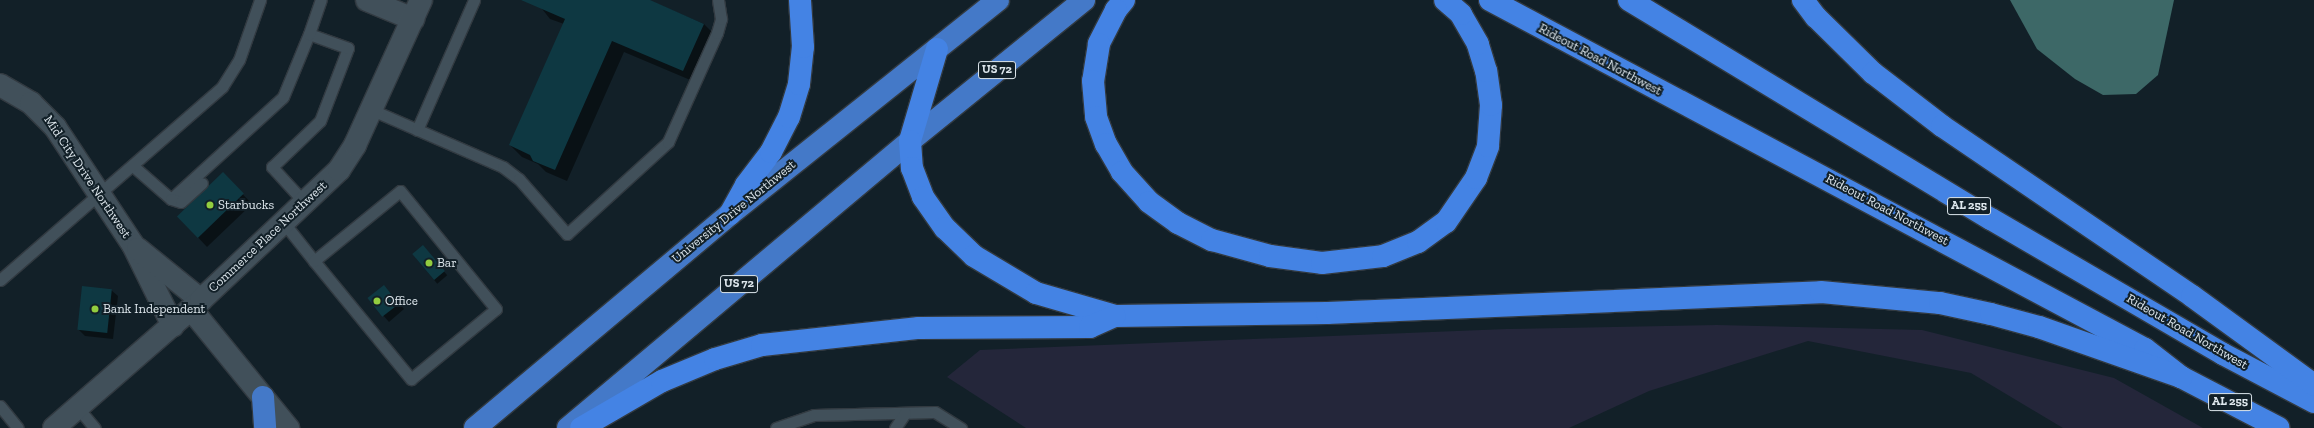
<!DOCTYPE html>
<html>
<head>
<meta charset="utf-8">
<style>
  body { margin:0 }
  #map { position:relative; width:2314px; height:428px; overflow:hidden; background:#122028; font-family:"Zilla Slab",serif }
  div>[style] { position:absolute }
  .green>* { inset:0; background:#24263a }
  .water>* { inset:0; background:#3d6867 }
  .shadow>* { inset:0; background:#0007; transform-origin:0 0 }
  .building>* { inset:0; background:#0e3842; transform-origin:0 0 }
  .roads { filter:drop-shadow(1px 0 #323a41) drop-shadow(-1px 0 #323a41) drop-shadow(0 1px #323a41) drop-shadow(0 -1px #323a41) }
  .service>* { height:11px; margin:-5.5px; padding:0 5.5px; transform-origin:5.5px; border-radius:5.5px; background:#41505a }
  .minor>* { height:22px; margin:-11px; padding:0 11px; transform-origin:11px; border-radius:11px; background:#41505a }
  .trunk>* { height:22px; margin:-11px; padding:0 11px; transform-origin:11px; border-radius:11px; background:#4479c8 }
  .motorway>* { height:22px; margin:-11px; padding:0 11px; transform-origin:11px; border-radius:11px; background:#4483e4 }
  .dots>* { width:11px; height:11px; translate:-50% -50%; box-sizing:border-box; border:2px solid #122028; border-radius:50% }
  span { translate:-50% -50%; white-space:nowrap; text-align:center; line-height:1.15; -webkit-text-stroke:4px #122028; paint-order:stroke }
  .shield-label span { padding:1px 3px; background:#122028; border:1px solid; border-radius:3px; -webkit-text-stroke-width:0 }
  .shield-label { font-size:12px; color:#dee7ed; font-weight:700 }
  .street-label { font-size:13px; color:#dee7ed }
  .poi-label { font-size:13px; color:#dee7ed }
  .left { translate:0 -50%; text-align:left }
</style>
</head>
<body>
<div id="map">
  <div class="green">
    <div style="clip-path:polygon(1717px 325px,1922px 330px,2114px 378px,2203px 428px,2063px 428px,1971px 373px,1808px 341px,1649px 391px,1569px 428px,1026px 428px,947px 377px,980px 350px,1507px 329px)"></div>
  </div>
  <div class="water">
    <div style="clip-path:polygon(2010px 0,2174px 0,2158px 75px,2136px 94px,2103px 95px,2075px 79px,2037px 49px)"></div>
  </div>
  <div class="shadow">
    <div style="clip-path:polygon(535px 0,648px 0,704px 24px,716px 36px,695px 82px,624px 52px,567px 181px,546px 172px,538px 164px,522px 157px,510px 145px,564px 24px,550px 19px)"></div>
    <div style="clip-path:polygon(232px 183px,252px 204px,207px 247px,178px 216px)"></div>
    <div style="left:426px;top:250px;width:33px;height:13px;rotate:50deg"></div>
    <div style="clip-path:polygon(111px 290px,118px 296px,113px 339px,85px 336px,78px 329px)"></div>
    <div style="clip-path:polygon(389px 292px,404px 309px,389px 322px,369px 299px)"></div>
  </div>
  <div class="building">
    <div style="clip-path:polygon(521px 0,650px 0,704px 24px,683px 71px,612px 41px,555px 170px,533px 161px,530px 155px,509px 145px,565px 19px)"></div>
    <div style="left:223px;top:172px;width:30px;height:64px;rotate:46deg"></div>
    <div style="left:423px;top:245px;width:34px;height:14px;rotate:50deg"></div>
    <div style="left:384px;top:285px;width:24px;height:21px;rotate:52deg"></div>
    <div style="left:82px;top:286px;width:30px;height:44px;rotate:6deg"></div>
  </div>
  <div class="roads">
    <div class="service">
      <div style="left:372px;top:110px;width:143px;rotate:23.5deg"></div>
      <div style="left:503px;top:167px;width:20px;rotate:37deg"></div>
      <div style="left:519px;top:179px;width:73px;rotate:48.9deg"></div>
      <div style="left:567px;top:234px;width:137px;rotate:-42.3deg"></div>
      <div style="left:668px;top:142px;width:120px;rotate:-65.8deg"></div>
      <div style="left:717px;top:33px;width:15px;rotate:-74deg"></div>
      <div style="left:721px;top:19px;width:19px;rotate:-99deg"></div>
      <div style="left:417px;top:130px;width:142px;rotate:-66.3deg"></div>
      <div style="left:133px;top:166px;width:50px;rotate:41deg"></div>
      <div style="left:171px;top:199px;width:151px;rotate:-42.3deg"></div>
      <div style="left:283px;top:97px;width:68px;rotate:-67.6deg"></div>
      <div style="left:171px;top:199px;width:10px;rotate:17deg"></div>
      <div style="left:181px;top:202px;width:28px;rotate:-42deg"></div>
      <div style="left:305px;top:203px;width:49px;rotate:-132.5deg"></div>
      <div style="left:272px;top:167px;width:66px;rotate:-43.8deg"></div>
      <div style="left:320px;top:121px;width:78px;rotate:-69deg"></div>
      <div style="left:348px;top:48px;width:41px;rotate:-160.3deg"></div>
      <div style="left:309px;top:34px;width:36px;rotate:-71deg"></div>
      <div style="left:284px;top:223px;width:48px;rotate:51.7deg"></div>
      <div style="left:314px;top:261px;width:153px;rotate:50.6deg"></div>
      <div style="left:411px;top:379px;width:110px;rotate:-39.5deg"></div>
      <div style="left:496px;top:309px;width:152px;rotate:-129.1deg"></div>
      <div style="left:400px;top:191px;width:111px;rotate:140.9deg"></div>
      <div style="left:0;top:280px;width:294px;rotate:-41deg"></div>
      <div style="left:222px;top:87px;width:32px;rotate:-58deg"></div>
      <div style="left:239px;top:60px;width:64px;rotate:-70.7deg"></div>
      <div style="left:0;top:406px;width:28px;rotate:51deg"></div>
      <div style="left:78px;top:408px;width:26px;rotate:50deg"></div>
      <div style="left:776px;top:428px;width:40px;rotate:-18.9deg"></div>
      <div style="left:814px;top:415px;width:121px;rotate:-1.4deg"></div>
      <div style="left:935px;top:412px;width:31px;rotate:32deg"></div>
      <div style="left:895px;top:428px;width:18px;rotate:-56deg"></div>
    </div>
    <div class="minor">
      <div style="left:367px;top:0;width:50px;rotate:22.4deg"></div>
      <div style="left:0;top:85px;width:36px;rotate:30deg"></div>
      <div style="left:31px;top:103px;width:34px;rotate:45deg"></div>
      <div style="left:55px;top:127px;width:141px;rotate:56.5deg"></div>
      <div style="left:133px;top:245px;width:90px;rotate:63.7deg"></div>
      <div style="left:138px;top:249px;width:81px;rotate:39deg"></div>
      <div style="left:191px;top:309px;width:154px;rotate:50.8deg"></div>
      <div style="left:54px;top:428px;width:195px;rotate:-41deg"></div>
      <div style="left:201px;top:300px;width:190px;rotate:-43.3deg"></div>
      <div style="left:339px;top:170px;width:30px;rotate:-57deg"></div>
      <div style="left:355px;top:145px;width:159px;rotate:-65.5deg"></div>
    </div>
    <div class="trunk">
      <div style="left:263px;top:397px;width:31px;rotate:86deg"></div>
      <div style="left:475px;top:428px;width:333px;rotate:-40deg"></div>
      <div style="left:730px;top:214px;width:343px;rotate:-38.6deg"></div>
      <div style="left:568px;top:428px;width:446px;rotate:-40deg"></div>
      <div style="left:910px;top:141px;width:224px;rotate:-39deg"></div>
    </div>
    <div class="motorway">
      <div style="left:1124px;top:0;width:13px;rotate:129deg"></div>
      <div style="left:1116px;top:10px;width:38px;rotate:117deg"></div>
      <div style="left:1099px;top:44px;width:37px;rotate:99deg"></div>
      <div style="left:1093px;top:81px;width:36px;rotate:85deg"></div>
      <div style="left:1096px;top:117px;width:29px;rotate:70deg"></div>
      <div style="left:1106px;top:144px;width:32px;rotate:60deg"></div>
      <div style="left:1122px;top:172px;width:40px;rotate:48deg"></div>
      <div style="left:1149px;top:202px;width:36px;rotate:36deg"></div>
      <div style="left:1178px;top:223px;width:38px;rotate:27deg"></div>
      <div style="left:1212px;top:240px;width:60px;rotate:15.4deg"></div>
      <div style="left:1270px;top:256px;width:52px;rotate:7.7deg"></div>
      <div style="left:1322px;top:263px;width:61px;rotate:-6.5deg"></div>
      <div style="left:1383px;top:256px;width:38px;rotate:-22deg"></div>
      <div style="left:1418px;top:242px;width:34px;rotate:-36deg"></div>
      <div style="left:1446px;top:222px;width:53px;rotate:-55.7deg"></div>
      <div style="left:1476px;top:178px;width:34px;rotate:-69deg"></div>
      <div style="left:1488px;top:146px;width:41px;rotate:-85.8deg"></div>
      <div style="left:1491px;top:105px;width:34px;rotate:-98deg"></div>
      <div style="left:1486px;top:71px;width:28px;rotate:-107deg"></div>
      <div style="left:1478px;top:44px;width:34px;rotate:-120deg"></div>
      <div style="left:1461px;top:14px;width:21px;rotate:-139deg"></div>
      <div style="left:1490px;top:0;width:742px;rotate:28.05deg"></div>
      <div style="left:2145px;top:349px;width:46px;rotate:37.9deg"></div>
      <div style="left:2181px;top:377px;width:110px;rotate:27.5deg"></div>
      <div style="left:1629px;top:0;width:423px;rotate:31.2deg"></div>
      <div style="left:1991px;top:219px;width:268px;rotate:30.2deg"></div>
      <div style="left:2223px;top:354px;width:103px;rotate:27.8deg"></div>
      <div style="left:1803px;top:0;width:21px;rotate:53deg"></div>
      <div style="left:1816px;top:17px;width:80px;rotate:44.5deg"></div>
      <div style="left:1873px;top:73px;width:87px;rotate:37.5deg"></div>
      <div style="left:1942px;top:126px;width:302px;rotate:34.2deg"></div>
      <div style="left:2192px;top:296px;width:151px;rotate:36.1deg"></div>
      <div style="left:937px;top:49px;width:96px;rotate:106.4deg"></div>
      <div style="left:910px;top:141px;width:27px;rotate:86deg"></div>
      <div style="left:912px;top:168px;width:31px;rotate:69deg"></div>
      <div style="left:923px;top:197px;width:38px;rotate:55deg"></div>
      <div style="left:945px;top:228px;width:40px;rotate:44deg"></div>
      <div style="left:974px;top:256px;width:72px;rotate:30.8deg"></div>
      <div style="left:1036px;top:293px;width:82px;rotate:16.2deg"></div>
      <div style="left:1115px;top:316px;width:212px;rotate:-0.8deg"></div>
      <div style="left:1327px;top:313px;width:494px;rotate:-2.4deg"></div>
      <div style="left:1821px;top:292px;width:120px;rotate:5.3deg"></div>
      <div style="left:1940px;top:303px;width:52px;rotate:12.2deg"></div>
      <div style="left:1991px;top:314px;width:50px;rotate:15.2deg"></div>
      <div style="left:2039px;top:327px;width:151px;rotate:19.4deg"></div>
      <div style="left:730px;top:214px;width:33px;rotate:-61deg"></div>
      <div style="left:746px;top:185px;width:41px;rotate:-52.9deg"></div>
      <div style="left:771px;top:152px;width:39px;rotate:-63deg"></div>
      <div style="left:789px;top:117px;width:34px;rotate:-73deg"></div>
      <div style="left:799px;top:84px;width:37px;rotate:-84deg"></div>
      <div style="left:803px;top:47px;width:47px;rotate:-93.7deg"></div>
      <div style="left:581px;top:428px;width:94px;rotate:-30.1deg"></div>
      <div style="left:662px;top:381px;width:57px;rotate:-22.5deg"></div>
      <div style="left:715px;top:359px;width:49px;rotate:-16.6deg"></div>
      <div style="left:762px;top:345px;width:158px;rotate:-6.2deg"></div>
      <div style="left:919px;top:328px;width:171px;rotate:-0.3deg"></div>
      <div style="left:1090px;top:327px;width:27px;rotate:-24deg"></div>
    </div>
  </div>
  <div class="dots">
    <div style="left:210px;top:205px;background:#92cd3f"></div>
    <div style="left:429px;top:263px;background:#92cd3f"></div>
    <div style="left:377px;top:301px;background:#92cd3f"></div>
    <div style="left:95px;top:309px;background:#92cd3f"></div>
  </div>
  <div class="shield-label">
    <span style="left:997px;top:70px">US 72</span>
    <span style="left:1969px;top:206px">AL 255</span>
    <span style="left:739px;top:284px">US 72</span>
    <span style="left:2230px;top:402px">AL 255</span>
  </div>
  <div class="street-label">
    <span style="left:1600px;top:60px;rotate:28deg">Rideout Road Northwest</span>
    <span style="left:87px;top:177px;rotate:56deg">Mid City Drive Northwest</span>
    <span style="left:1887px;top:210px;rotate:28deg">Rideout Road Northwest</span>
    <span style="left:734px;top:212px;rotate:-39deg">University Drive Northwest</span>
    <span style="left:268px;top:237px;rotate:-43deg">Commerce Place Northwest</span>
    <span style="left:2187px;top:332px;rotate:30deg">Rideout Road Northwest</span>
  </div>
  <div class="poi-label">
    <span class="left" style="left:218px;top:205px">Starbucks</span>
    <span class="left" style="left:437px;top:263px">Bar</span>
    <span class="left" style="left:385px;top:301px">Office</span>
    <span class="left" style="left:103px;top:309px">Bank Independent</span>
  </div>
</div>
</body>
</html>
